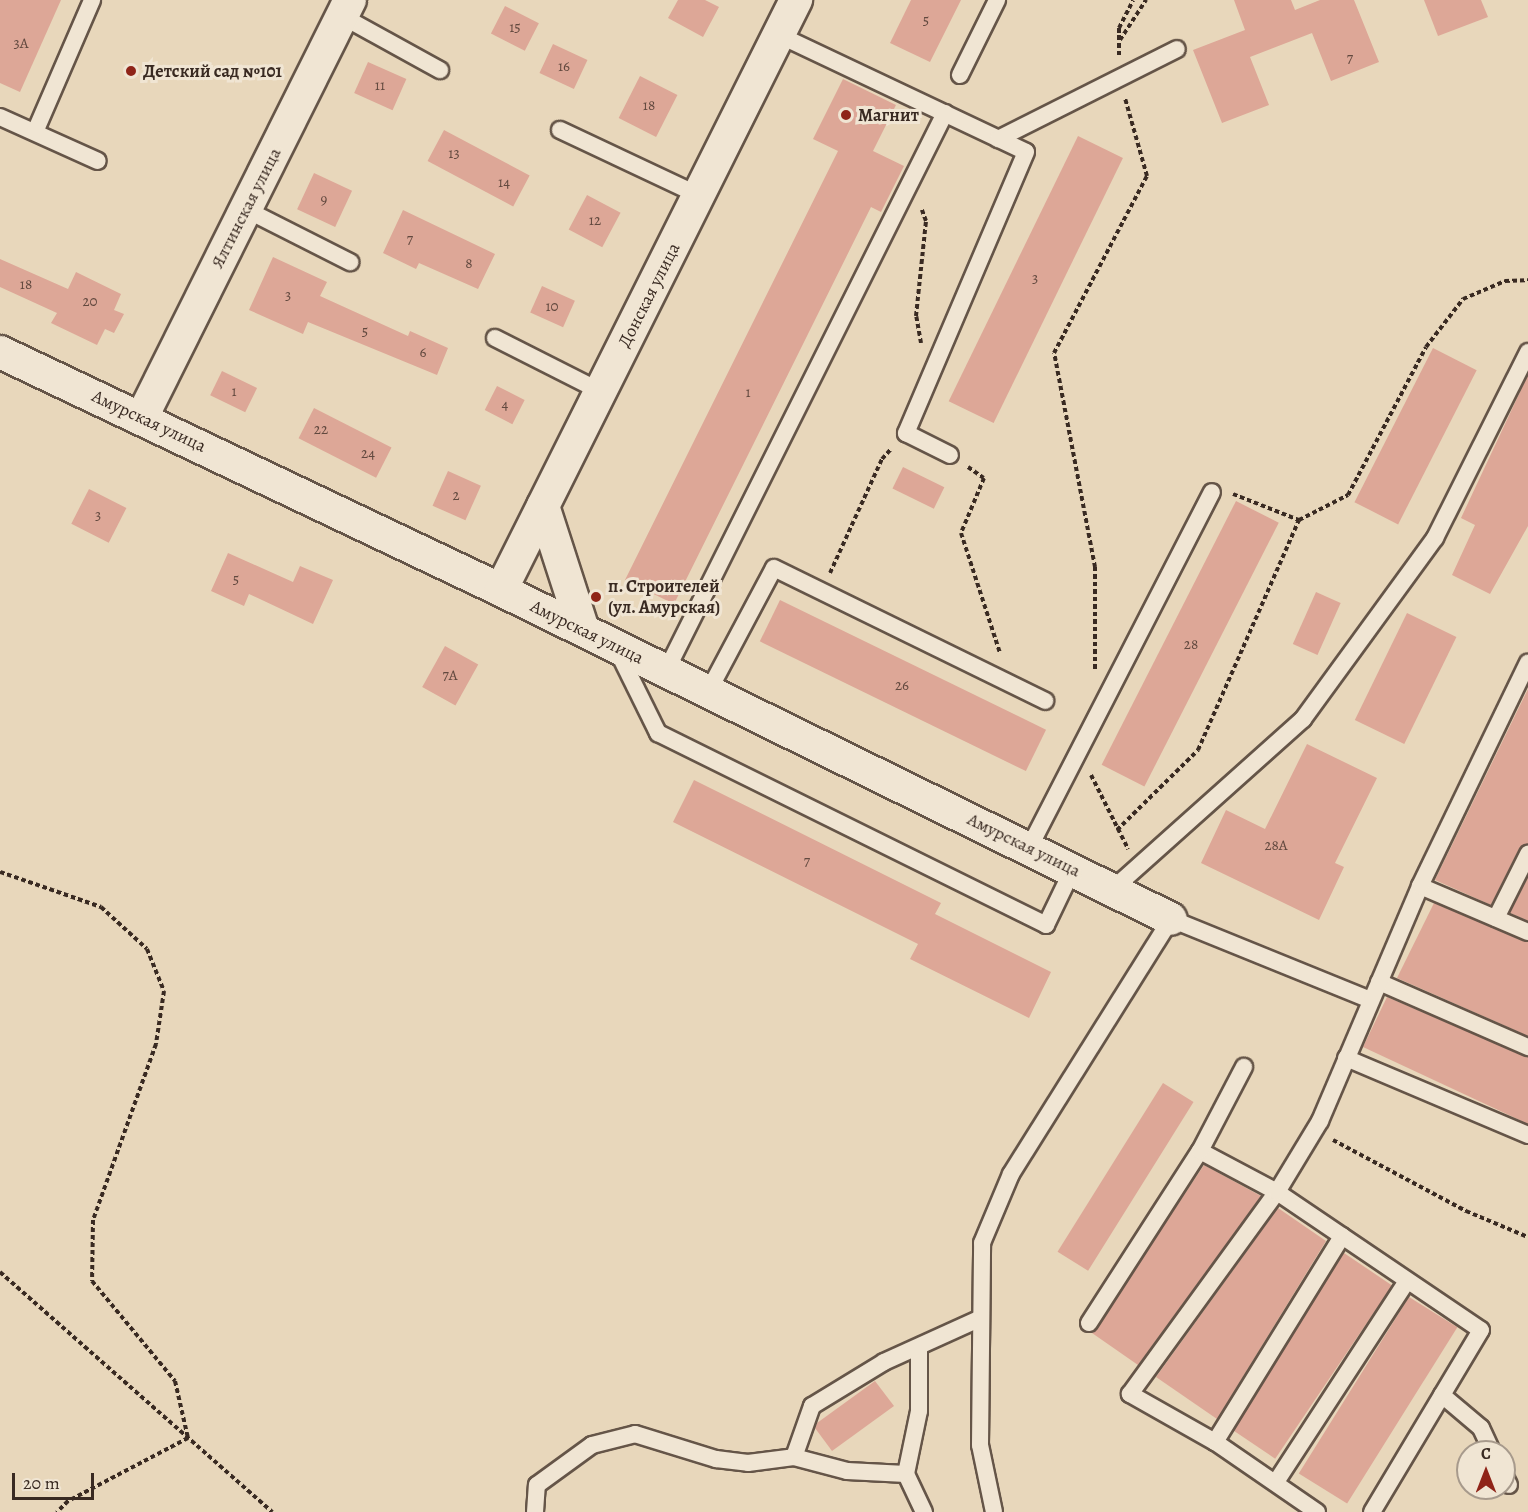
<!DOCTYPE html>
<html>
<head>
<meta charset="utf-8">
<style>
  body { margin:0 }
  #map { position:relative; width:1528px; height:1512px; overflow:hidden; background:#e8d7bb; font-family:Alegreya,serif }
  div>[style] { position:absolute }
  .building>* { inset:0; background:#dda797; transform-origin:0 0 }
  .path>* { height:4px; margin-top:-2px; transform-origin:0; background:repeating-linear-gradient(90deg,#392a22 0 4.5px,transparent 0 7.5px) }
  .roads { filter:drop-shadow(2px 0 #655548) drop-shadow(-2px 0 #655548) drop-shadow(0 2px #655548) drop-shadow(0 -2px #655548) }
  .lane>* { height:16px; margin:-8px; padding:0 8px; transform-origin:8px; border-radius:8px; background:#f0e5d3 }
  .street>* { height:32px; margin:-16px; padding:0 16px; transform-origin:16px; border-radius:16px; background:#f0e5d3 }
  .dots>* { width:16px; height:16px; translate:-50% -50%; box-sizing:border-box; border:3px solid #f0e5d3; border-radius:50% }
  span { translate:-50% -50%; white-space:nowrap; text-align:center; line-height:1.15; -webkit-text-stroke:6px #f0e5d3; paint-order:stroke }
  .number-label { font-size:15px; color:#62493f }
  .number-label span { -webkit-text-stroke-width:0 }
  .poi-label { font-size:18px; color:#392a22; font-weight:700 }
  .left { translate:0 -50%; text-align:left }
  .street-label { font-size:18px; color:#392a22 }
  .north { position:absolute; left:1456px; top:1440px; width:60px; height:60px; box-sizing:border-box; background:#f0e5d3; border:2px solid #a79a8c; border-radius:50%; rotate:0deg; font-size:16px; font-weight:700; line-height:24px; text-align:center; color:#392a22 }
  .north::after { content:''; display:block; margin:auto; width:21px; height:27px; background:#8f2418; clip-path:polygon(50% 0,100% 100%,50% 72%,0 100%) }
  .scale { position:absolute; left:12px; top:1473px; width:82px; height:27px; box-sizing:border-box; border:3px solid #392a22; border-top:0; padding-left:8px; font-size:18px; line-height:21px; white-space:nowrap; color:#392a22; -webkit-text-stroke:4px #f0e5d3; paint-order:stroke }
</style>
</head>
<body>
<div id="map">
  <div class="building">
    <div style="clip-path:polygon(0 0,61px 0,20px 92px,0 83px)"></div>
    <div style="clip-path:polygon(678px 0,705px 0,719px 7px,703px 37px,668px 18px)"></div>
    <div style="clip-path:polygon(911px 0,961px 0,930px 62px,890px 43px)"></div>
    <div style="clip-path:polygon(1234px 0,1291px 0,1295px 10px,1320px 0,1354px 0,1379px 62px,1331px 81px,1312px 33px,1250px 57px,1269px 105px,1222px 123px,1193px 50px,1245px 30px)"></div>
    <div style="clip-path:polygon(1424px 0,1481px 0,1488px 17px,1438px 36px)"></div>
    <div style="left:505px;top:6px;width:38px;height:31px;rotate:27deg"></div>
    <div style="left:553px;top:44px;width:38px;height:32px;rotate:25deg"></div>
    <div style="left:368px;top:62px;width:42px;height:34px;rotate:24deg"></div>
    <div style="left:640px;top:76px;width:42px;height:47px;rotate:27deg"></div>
    <div style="clip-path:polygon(843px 79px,896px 105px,873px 151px,904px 166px,881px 212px,871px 207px,674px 604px,625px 580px,838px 151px,813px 139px)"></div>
    <div style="left:444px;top:130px;width:97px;height:35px;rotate:28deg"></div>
    <div style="left:1078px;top:136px;width:50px;height:295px;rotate:26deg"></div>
    <div style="left:314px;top:173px;width:42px;height:40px;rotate:25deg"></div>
    <div style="left:587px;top:195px;width:38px;height:39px;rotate:28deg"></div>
    <div style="clip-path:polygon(403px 210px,495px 254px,478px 289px,419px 263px,416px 269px,383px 253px)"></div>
    <div style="clip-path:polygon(273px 257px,327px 282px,320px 296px,408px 336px,410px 331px,448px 348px,437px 375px,308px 322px,303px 334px,249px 310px)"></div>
    <div style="clip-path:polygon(0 259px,68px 289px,76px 272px,121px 294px,114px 310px,124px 314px,114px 333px,105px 329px,97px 345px,51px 323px,57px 313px,0 287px)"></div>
    <div style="left:542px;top:286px;width:36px;height:29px;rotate:24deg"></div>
    <div style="left:1433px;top:348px;width:49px;height:173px;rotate:27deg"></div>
    <div style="left:222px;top:371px;width:39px;height:27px;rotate:26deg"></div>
    <div style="clip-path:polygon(1528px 375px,1528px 526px,1490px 594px,1452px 575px,1475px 525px,1461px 518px)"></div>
    <div style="left:497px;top:386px;width:31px;height:27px;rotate:27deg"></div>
    <div style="left:314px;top:408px;width:87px;height:34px;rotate:27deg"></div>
    <div style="left:903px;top:467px;width:46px;height:24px;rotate:26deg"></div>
    <div style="left:448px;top:471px;width:36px;height:38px;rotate:24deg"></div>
    <div style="left:89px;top:489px;width:42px;height:39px;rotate:27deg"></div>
    <div style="left:1236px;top:501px;width:48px;height:296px;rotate:27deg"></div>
    <div style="clip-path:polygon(228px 553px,293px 582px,300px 566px,333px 580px,313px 624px,249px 594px,244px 606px,211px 591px)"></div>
    <div style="left:1316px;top:592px;width:27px;height:57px;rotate:24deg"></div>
    <div style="left:780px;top:600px;width:296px;height:46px;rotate:26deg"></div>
    <div style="left:1407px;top:613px;width:55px;height:119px;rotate:26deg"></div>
    <div style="left:445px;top:646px;width:38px;height:47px;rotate:29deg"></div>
    <div style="clip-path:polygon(1528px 689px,1528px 844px,1519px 849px,1491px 905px,1435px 880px)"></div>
    <div style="clip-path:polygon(1307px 744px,1377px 778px,1335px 863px,1344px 867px,1319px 920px,1201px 863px,1226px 810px,1265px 829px)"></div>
    <div style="clip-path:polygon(694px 780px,941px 903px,935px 914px,1051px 972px,1029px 1018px,910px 959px,918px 944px,673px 822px)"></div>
    <div style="clip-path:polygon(1528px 877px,1528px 921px,1510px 913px)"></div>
    <div style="clip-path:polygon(1434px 903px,1528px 942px,1528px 1036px,1397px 978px)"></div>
    <div style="clip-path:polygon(1387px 997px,1528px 1057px,1528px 1124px,1363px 1047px)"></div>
    <div style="left:1163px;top:1083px;width:36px;height:199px;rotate:32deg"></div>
    <div style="clip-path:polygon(1204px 1165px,1261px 1196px,1138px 1365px,1092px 1333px)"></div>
    <div style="clip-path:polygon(1278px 1208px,1326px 1241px,1217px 1419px,1156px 1377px)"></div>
    <div style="left:1344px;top:1253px;width:58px;height:209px;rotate:34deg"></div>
    <div style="left:1409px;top:1297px;width:57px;height:208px;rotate:32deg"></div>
    <div style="clip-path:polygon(875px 1381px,894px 1406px,832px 1451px,815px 1428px,817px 1423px)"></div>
  </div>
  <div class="path">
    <div style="left:1120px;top:40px;width:48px;rotate:-57deg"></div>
    <div style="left:1119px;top:55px;width:27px;rotate:-90deg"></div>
    <div style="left:1119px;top:28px;width:31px;rotate:-63deg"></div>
    <div style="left:921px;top:343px;width:27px;rotate:-100deg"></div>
    <div style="left:916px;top:316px;width:96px;rotate:-84deg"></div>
    <div style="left:926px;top:221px;width:12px;rotate:-110deg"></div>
    <div style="left:968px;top:467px;width:19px;rotate:35deg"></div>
    <div style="left:984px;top:478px;width:60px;rotate:112.7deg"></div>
    <div style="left:961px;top:533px;width:126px;rotate:72deg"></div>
    <div style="left:1233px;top:494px;width:71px;rotate:21.5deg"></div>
    <div style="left:830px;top:573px;width:125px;rotate:-65.5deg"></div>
    <div style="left:882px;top:459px;width:13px;rotate:-48deg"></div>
    <div style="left:1095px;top:669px;width:102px;rotate:-90deg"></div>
    <div style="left:1095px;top:567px;width:218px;rotate:-100.8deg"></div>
    <div style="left:1054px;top:353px;width:200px;rotate:-62.3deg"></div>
    <div style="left:1147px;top:176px;width:81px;rotate:-105.8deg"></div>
    <div style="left:1091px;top:775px;width:83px;rotate:63.4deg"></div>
    <div style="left:1117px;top:830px;width:114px;rotate:-44.6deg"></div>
    <div style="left:1198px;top:750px;width:251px;rotate:-66.3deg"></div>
    <div style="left:1299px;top:520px;width:55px;rotate:-27deg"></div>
    <div style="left:1348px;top:495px;width:167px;rotate:-62.2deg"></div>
    <div style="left:1426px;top:347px;width:61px;rotate:-52.4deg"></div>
    <div style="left:1463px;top:299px;width:46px;rotate:-23.2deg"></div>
    <div style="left:1505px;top:281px;width:23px;rotate:-2deg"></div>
    <div style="left:0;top:872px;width:107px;rotate:19.1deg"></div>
    <div style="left:101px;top:907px;width:62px;rotate:42.4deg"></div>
    <div style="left:147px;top:949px;width:45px;rotate:68deg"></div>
    <div style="left:164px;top:991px;width:54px;rotate:98.6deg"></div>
    <div style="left:156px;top:1044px;width:187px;rotate:109.7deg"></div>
    <div style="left:93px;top:1220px;width:61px;rotate:90.9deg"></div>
    <div style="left:92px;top:1281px;width:130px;rotate:50.3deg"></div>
    <div style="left:175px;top:1381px;width:58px;rotate:77.2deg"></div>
    <div style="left:188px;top:1438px;width:136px;rotate:152.3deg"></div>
    <div style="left:68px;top:1501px;width:16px;rotate:135deg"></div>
    <div style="left:1333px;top:1140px;width:151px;rotate:28.1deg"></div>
    <div style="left:1466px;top:1211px;width:67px;rotate:22.8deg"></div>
    <div style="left:0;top:1272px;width:363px;rotate:41.4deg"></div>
  </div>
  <div class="roads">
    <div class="lane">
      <div style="left:342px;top:16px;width:112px;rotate:28.9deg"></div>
      <div style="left:779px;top:35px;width:273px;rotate:25.3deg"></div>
      <div style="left:1026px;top:152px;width:306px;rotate:113.1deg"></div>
      <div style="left:906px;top:433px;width:49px;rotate:26.6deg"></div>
      <div style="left:960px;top:75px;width:84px;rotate:-63.7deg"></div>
      <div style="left:0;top:117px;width:107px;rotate:24.2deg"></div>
      <div style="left:560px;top:130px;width:153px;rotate:25.2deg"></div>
      <div style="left:35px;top:132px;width:144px;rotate:-66.6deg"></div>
      <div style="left:998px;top:139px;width:200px;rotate:-26.7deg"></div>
      <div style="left:245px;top:209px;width:118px;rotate:26.8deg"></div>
      <div style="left:495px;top:338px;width:118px;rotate:26.8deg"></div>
      <div style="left:617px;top:650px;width:93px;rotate:63.7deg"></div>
      <div style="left:658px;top:733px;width:433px;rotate:26.3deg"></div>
      <div style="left:1046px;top:925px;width:62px;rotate:-64.3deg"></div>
      <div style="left:666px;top:671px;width:624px;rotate:-63.43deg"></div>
      <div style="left:708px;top:692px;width:140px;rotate:-62deg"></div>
      <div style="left:774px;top:568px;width:302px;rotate:26.1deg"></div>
      <div style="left:1029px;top:848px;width:400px;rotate:-62.8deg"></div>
      <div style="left:1420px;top:886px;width:117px;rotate:23.1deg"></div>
      <div style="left:1113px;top:889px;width:255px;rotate:-41.8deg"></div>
      <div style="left:1303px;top:719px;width:224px;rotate:-53.9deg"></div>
      <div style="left:1435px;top:538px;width:208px;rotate:-63.4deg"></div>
      <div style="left:1496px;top:918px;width:72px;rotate:-63.4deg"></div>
      <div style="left:1379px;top:982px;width:163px;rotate:23.6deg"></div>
      <div style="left:1346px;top:1058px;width:198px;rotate:22.9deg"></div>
      <div style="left:1200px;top:1151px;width:87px;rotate:28deg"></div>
      <div style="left:1277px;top:1192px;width:246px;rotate:34.1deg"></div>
      <div style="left:1481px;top:1330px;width:212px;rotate:120.9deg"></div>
      <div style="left:1089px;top:1323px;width:205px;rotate:-57.2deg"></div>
      <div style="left:1200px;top:1151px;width:95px;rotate:-62.4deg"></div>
      <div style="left:919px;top:1349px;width:62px;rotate:90deg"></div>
      <div style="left:919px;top:1411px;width:64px;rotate:101.7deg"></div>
      <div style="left:906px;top:1474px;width:42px;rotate:64.7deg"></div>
      <div style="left:1442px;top:1395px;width:51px;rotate:40.2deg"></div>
      <div style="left:1481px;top:1428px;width:26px;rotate:65deg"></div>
      <div style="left:1215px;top:1442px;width:242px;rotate:-58.3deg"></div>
      <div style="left:794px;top:1457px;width:54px;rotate:-70.6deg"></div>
      <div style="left:812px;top:1406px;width:84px;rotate:-31.4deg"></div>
      <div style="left:884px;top:1362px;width:104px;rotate:-24.4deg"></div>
      <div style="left:1504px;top:1475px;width:11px;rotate:63deg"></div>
      <div style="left:1276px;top:1482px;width:240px;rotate:-56.9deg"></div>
      <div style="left:535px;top:1512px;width:27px;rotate:-86deg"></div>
      <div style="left:537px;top:1485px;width:68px;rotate:-36deg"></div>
      <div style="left:592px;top:1445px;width:44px;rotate:-14.3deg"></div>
      <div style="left:635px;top:1434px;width:85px;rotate:17.2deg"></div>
      <div style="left:716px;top:1459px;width:32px;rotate:7deg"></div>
      <div style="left:748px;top:1463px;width:46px;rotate:-7.4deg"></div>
      <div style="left:794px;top:1457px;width:55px;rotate:14.8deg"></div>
      <div style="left:847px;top:1471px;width:59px;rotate:2.9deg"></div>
      <div style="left:994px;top:1512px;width:68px;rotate:-101.8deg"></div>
      <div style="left:980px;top:1445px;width:202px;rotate:-89.4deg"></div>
      <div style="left:982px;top:1243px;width:75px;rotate:-67.2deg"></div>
      <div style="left:1011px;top:1174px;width:301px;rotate:-57.9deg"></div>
      <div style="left:1171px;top:919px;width:215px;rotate:22.1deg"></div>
      <div style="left:1317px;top:1512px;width:124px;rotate:-145.5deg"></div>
      <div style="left:1215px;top:1442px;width:98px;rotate:-150.5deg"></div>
      <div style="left:1130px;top:1394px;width:250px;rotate:-54deg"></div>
      <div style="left:1277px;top:1192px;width:83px;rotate:-58.8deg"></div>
      <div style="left:1320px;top:1121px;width:255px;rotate:-66.9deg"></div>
      <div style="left:1420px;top:886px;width:248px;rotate:-64.2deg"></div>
    </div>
    <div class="street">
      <div style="left:0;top:352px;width:555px;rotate:25.41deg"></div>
      <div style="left:501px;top:590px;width:746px;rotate:26.15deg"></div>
      <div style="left:142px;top:417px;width:466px;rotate:-63.5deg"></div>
      <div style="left:543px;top:506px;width:130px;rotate:72.1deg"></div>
      <div style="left:501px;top:590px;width:660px;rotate:-63.43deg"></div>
    </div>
  </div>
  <div class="dots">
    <div style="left:131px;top:71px;background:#8f2418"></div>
    <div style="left:846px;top:115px;background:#8f2418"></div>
    <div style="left:596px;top:597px;background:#8f2418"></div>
  </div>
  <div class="number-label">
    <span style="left:926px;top:21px">5</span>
    <span style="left:515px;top:28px">15</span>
    <span style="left:21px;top:44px">3А</span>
    <span style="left:1350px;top:59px">7</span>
    <span style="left:564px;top:67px">16</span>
    <span style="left:380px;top:86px">11</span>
    <span style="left:649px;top:106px">18</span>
    <span style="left:454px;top:154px">13</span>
    <span style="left:504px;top:183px">14</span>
    <span style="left:324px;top:200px">9</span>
    <span style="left:595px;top:221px">12</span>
    <span style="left:410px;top:240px">7</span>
    <span style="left:469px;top:264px">8</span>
    <span style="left:1035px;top:279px">3</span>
    <span style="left:26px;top:285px">18</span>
    <span style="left:288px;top:296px">3</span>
    <span style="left:90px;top:302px">20</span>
    <span style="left:552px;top:307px">10</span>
    <span style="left:365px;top:332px">5</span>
    <span style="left:423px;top:353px">6</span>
    <span style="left:234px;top:392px">1</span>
    <span style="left:748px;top:393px">1</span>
    <span style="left:505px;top:405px">4</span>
    <span style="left:321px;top:430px">22</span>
    <span style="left:368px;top:454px">24</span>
    <span style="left:456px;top:496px">2</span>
    <span style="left:98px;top:516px">3</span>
    <span style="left:236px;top:580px">5</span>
    <span style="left:1191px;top:645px">28</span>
    <span style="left:450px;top:676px">7А</span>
    <span style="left:902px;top:686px">26</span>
    <span style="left:1276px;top:846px">28А</span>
    <span style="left:807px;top:862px">7</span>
  </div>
  <div class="poi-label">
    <span class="left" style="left:143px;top:71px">Детский сад №101</span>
    <span class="left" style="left:858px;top:115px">Магнит</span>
    <span class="left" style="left:608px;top:597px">п. Строителей<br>(ул. Амурская)</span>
  </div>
  <div class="street-label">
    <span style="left:246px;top:208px;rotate:-63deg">Ялтинская улица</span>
    <span style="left:649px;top:295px;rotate:-63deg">Донская улица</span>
    <span style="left:149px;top:421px;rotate:25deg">Амурская улица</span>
    <span style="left:587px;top:632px;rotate:26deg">Амурская улица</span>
    <span style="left:1024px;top:845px;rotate:26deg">Амурская улица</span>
  </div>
  <div class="north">С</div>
  <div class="scale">20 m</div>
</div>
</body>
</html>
